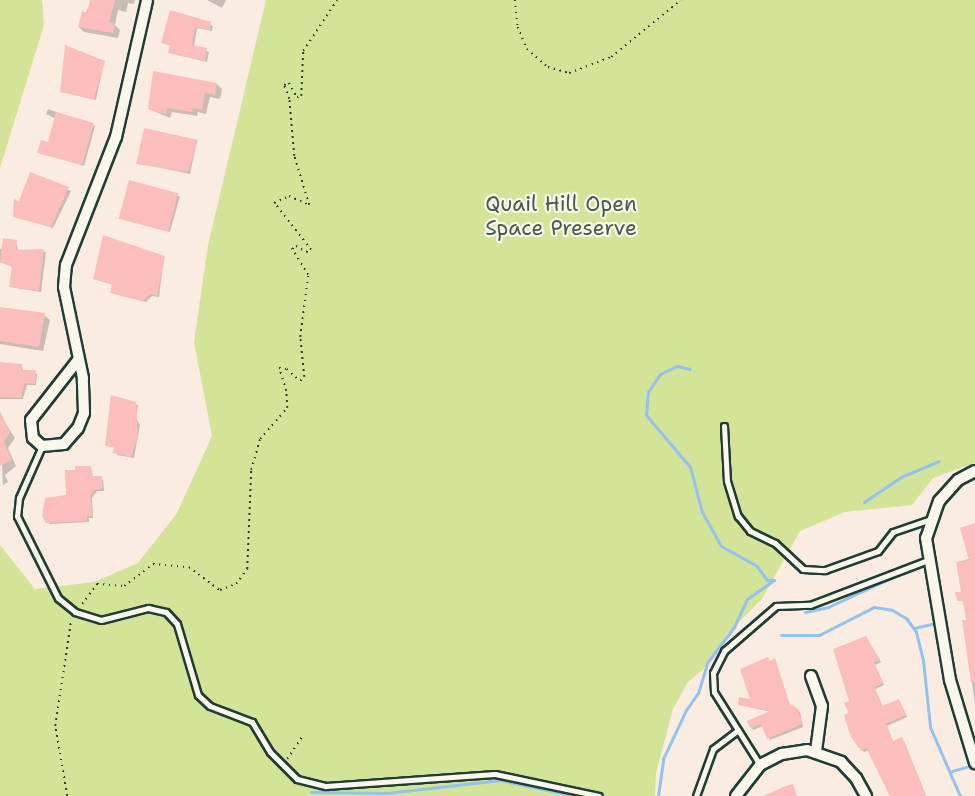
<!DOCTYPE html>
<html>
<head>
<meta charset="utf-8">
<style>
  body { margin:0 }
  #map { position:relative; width:975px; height:796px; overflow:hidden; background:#fbece2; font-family:"Shantell Sans",sans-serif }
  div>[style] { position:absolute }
  .green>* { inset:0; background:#d3e397 }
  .shadow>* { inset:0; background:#0003; transform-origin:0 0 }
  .stream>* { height:3px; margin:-1.5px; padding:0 1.5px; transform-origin:1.5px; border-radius:1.5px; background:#93c2ee }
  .building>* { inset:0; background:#fbbebc; transform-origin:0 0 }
  .path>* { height:1.5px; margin-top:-0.75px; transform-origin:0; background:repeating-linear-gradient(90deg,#1f3d34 0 1.5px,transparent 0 6px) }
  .roads { filter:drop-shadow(2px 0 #1f3d34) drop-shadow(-2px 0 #1f3d34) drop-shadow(0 2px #1f3d34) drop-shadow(0 -2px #1f3d34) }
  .service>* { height:5px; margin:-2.5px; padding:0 2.5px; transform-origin:2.5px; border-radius:2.5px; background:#fbf7ec }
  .minor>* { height:10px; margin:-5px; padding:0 5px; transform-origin:5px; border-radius:5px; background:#fbf7ec }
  span { translate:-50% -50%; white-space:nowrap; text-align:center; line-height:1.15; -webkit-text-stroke:4.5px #fbf7ec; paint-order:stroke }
  .park-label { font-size:21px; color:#435e48 }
</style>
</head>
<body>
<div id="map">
  <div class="green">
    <div style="clip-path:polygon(0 0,42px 0,44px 25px,0 168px)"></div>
    <div style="clip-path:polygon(266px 0,975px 0,975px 463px,933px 478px,912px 505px,845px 512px,800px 531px,762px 599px,728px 633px,705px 668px,688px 682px,673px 709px,656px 773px,655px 796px,0 796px,0 545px,35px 589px,94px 582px,138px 563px,177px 513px,212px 436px,194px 342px,208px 245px)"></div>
  </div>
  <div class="shadow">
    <div style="clip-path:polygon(92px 0,135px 0,134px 4px,128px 3px,126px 12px,118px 10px,115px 25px,120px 30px,118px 38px,84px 32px,79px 27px)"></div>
    <div style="clip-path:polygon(207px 0,226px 0,222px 8px)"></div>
    <div style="clip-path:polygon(171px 12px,213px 26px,212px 31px,197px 28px,194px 47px,209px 52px,207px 62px,170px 53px,171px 46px,163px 43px)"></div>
    <div style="clip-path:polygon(104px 62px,96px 100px,62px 92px)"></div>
    <div style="clip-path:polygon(217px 84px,222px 89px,220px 99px,210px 97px,206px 114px,198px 112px,197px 116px,172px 112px,170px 118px,149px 109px)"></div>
    <div style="clip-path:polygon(48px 109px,95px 126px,84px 166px,39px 152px,49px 144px,56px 119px,46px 114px)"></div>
    <div style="clip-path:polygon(197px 141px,190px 174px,138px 163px)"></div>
    <div style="clip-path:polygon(31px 174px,71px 191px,53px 228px,15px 216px)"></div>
    <div style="left:130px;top:182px;width:52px;height:37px;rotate:16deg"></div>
    <div style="clip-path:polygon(16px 241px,18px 251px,46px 252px,41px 292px,11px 287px,13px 267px,0 262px,0 249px)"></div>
    <div style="clip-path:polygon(164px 257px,159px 297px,152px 296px,146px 302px,114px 294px,113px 285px,94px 279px)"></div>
    <div style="clip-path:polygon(0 308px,44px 315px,50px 320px,43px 351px,0 344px)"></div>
    <div style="clip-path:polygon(0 364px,22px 365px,23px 371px,37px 374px,36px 385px,27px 385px,23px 399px,0 399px)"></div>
    <div style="clip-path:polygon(113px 397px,138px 405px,136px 418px,140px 425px,134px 458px,117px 455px,115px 448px,106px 445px)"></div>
    <div style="clip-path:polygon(5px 423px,15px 438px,8px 448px,16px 466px,5px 475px,8px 482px,3px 485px,0 425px)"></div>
    <div style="clip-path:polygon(91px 467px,93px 478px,103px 480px,104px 491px,97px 491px,92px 498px,93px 518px,89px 518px,89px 522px,49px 524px,46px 499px,68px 496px,67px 471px)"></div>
    <div style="clip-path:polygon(975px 526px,975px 703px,963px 622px,968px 621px,965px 602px,958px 600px,963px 593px,957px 563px,971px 558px)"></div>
    <div style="clip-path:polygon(867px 640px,881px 662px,875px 665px,884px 685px,875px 689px,883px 707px,899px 700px,907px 717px,887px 726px,893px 742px,904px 741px,926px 796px,890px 796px,869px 750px,864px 752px,856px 744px,846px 704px,851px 702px)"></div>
    <div style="clip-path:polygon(775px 660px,790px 705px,800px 712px,803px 727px,770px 740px,763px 726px,753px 730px,749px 722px,772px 712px,739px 705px,752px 701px)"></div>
  </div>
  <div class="stream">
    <div style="left:864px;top:502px;width:45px;rotate:-34deg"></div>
    <div style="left:901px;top:477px;width:41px;rotate:-22.8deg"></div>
    <div style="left:805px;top:612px;width:24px;rotate:-12deg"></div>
    <div style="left:828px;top:607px;width:88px;rotate:-24.8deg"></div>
    <div style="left:914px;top:628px;width:18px;rotate:-13deg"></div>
    <div style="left:781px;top:635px;width:38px"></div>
    <div style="left:819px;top:635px;width:62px;rotate:-27deg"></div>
    <div style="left:874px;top:607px;width:18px;rotate:9deg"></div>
    <div style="left:892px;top:610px;width:16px;rotate:30deg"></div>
    <div style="left:906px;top:618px;width:17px;rotate:54deg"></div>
    <div style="left:916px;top:632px;width:29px;rotate:76deg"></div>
    <div style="left:923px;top:660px;width:67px;rotate:84deg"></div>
    <div style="left:930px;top:727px;width:75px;rotate:66.5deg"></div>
    <div style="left:952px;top:771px;width:15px;rotate:-16deg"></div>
    <div style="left:311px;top:792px;width:76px;rotate:0.8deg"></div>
    <div style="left:387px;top:793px;width:114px;rotate:-6.6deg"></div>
    <div style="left:500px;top:780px;width:77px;rotate:12deg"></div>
    <div style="left:658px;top:796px;width:37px;rotate:-82deg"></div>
    <div style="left:663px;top:759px;width:54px;rotate:-64.9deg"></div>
    <div style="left:686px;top:710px;width:21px;rotate:-55deg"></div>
    <div style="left:698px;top:693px;width:31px;rotate:-73deg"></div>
    <div style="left:707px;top:663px;width:45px;rotate:-53.1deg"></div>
    <div style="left:734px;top:627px;width:31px;rotate:-65deg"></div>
    <div style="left:747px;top:599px;width:33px;rotate:-35deg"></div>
    <div style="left:774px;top:580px;width:7px;rotate:180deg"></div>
    <div style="left:767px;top:580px;width:17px;rotate:-126deg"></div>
    <div style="left:757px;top:566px;width:41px;rotate:-150.9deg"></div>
    <div style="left:721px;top:546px;width:39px;rotate:-119deg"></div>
    <div style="left:702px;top:512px;width:47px;rotate:-104.9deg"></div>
    <div style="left:690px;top:467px;width:68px;rotate:-130.2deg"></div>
    <div style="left:646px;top:415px;width:23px;rotate:-85deg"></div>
    <div style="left:648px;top:392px;width:22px;rotate:-56deg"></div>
    <div style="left:660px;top:374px;width:19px;rotate:-25deg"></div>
    <div style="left:677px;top:366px;width:13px;rotate:13deg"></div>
  </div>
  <div class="building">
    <div style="clip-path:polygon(90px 0,115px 0,109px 22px,115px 24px,113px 33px,78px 27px,82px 11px,87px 13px)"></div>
    <div style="clip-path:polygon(170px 10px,211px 22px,210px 30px,195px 27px,192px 45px,207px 48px,205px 61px,168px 53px,170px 45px,161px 43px)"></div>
    <div style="clip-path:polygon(65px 45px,105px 61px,94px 99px,60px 92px)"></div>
    <div style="clip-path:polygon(153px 71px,217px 83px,215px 95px,205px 93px,202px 110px,193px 108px,192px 112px,167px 108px,166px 114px,148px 109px)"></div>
    <div style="clip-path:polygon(56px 112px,94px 123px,82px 165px,37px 153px,41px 140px,48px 142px)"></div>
    <div style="clip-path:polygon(144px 128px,198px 140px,188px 172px,136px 164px)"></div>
    <div style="clip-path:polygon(30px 172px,69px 187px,51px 227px,13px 217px,14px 199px,19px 201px)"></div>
    <div style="left:129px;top:180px;width:51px;height:40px;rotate:15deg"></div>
    <div style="clip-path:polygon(103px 235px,165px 256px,157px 296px,150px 294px,143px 301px,110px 293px,112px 284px,93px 279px)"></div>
    <div style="clip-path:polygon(3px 238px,17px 240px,16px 250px,44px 249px,39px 291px,9px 287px,12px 267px,0 261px)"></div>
    <div style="clip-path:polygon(0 307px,45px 313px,39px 347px,0 341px)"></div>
    <div style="clip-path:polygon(0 362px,22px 364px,22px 370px,36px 370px,35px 384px,25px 383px,21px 398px,0 397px)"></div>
    <div style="clip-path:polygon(111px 395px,136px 402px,138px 438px,131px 457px,113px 453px,114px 447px,105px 446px)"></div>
    <div style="clip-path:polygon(0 411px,10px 432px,4px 442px,12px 460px,0 466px)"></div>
    <div style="clip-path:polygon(75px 466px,91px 466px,92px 476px,102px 476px,102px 489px,94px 490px,91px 495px,92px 516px,87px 516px,87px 521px,46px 523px,42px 516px,45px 498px,66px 495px,65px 470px,75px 470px)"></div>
    <div style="clip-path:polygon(975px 523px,975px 682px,971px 682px,962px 620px,966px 620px,963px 601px,957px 601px,955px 592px,961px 592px,956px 562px,969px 560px,960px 528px)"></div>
    <div style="clip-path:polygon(866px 636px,880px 660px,874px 662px,883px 683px,874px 687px,882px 706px,899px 699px,906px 715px,886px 724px,893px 741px,902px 737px,926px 796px,890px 796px,866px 748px,861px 751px,850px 735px,844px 715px,849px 713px,844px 703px,849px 701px,833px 649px)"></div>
    <div style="clip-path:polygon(768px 657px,770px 661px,775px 658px,789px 703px,798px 709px,802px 724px,767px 739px,761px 724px,750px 728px,747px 721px,770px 711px,738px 705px,739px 697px,750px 699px,740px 669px)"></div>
    <div style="clip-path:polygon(793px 784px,797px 796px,763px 796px,786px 786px)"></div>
  </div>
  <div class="path">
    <div style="left:515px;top:0;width:27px;rotate:84deg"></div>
    <div style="left:518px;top:27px;width:24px;rotate:68deg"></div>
    <div style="left:527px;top:49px;width:28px;rotate:41deg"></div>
    <div style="left:548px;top:67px;width:22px;rotate:16deg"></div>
    <div style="left:569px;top:73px;width:45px;rotate:-20.9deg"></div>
    <div style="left:611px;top:57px;width:90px;rotate:-39.2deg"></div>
    <div style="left:82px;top:604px;width:25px;rotate:-53deg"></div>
    <div style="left:97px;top:584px;width:27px;rotate:4deg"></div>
    <div style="left:124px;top:586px;width:36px;rotate:-37deg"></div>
    <div style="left:153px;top:564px;width:36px;rotate:5deg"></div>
    <div style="left:189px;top:567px;width:39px;rotate:37deg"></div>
    <div style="left:220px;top:590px;width:17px;rotate:-21deg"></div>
    <div style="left:236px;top:584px;width:19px;rotate:-54deg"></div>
    <div style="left:247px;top:569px;width:99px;rotate:-87.7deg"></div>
    <div style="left:251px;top:470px;width:32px;rotate:-74deg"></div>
    <div style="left:260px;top:439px;width:41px;rotate:-48.9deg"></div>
    <div style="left:287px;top:408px;width:17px;rotate:-93deg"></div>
    <div style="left:286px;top:391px;width:24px;rotate:-107deg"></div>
    <div style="left:279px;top:368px;width:8px;rotate:7deg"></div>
    <div style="left:287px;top:369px;width:18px;rotate:43deg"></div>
    <div style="left:300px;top:381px;width:6px;rotate:-45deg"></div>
    <div style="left:304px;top:377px;width:40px;rotate:-95.7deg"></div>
    <div style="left:300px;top:337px;width:63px;rotate:-82.6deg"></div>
    <div style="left:308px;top:275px;width:31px;rotate:-122deg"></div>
    <div style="left:292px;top:249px;width:5px;rotate:-37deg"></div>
    <div style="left:296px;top:246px;width:12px;rotate:31deg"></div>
    <div style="left:306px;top:252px;width:5px;rotate:-22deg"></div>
    <div style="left:311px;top:250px;width:60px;rotate:-128.2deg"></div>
    <div style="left:274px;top:203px;width:17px;rotate:-25deg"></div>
    <div style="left:289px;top:196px;width:22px;rotate:24deg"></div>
    <div style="left:309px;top:205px;width:51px;rotate:-107deg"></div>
    <div style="left:294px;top:156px;width:57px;rotate:-95deg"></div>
    <div style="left:289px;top:99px;width:15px;rotate:-110deg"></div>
    <div style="left:284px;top:85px;width:5px;rotate:-22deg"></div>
    <div style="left:289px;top:83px;width:16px;rotate:60deg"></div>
    <div style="left:297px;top:97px;width:4px;rotate:-14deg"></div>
    <div style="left:301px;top:96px;width:45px;rotate:-87.5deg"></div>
    <div style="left:303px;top:51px;width:61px;rotate:-56.3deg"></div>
    <div style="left:287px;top:759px;width:29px;rotate:-56deg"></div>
    <div style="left:67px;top:796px;width:71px;rotate:-99.7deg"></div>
    <div style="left:55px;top:726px;width:107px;rotate:-81.4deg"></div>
  </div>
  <div class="roads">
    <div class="service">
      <div style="left:724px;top:426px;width:55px;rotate:86.9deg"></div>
      <div style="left:727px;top:481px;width:37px;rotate:73deg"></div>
      <div style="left:738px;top:516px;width:19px;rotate:51deg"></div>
      <div style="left:750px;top:531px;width:28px;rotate:26deg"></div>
      <div style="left:775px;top:543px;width:38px;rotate:43deg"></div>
      <div style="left:803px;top:569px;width:22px;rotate:3deg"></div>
      <div style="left:825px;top:570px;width:56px;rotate:-19.7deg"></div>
      <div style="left:878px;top:551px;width:24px;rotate:-52deg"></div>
      <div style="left:893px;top:532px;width:39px;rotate:-19deg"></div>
      <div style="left:42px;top:446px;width:57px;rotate:113.9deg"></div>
      <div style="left:19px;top:498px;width:18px;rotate:96deg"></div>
      <div style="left:17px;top:516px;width:92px;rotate:63.4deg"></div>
      <div style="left:58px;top:598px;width:22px;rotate:39deg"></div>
      <div style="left:75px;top:612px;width:27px;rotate:17deg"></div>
      <div style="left:101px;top:620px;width:49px;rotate:-14.3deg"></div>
      <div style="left:148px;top:608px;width:18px;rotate:13deg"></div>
      <div style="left:166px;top:612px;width:16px;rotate:47deg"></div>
      <div style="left:177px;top:624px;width:74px;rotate:73.5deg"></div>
      <div style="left:198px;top:695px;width:16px;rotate:43deg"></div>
      <div style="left:210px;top:706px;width:45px;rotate:20.9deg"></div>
      <div style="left:252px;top:722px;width:35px;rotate:59deg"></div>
      <div style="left:270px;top:752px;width:38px;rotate:45deg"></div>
      <div style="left:297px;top:779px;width:30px;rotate:14deg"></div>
      <div style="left:326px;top:786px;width:169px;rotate:-4.1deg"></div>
      <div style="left:495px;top:774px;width:106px;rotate:11.9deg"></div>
      <div style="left:760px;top:765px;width:86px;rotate:-122.2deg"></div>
      <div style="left:714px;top:692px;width:19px;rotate:-93deg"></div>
      <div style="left:713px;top:673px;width:25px;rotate:-63deg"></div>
      <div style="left:724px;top:651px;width:69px;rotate:-40.9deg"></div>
      <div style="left:776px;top:606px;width:34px;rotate:-2deg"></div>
      <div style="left:810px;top:605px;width:126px;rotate:-20.9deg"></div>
      <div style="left:696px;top:796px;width:50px;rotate:-70.1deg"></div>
      <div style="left:713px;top:749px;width:31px;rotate:-37deg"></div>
    </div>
    <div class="minor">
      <div style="left:78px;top:360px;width:76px;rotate:128.1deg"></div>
      <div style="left:31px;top:420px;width:18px;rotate:84deg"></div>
      <div style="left:33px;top:438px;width:12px;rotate:42deg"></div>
      <div style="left:42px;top:446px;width:22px;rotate:-5deg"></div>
      <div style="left:64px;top:444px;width:21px;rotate:-49deg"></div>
      <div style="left:78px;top:428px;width:16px;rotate:-68deg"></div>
      <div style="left:84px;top:413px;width:35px;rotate:-92deg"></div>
      <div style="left:83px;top:378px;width:93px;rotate:-101.8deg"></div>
      <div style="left:64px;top:287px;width:22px;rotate:-85deg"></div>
      <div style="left:66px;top:265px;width:137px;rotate:-68.7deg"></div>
      <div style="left:116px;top:137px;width:140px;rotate:-77.2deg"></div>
      <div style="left:975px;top:471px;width:19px;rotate:152deg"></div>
      <div style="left:958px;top:480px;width:28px;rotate:132deg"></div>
      <div style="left:939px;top:501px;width:39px;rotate:109deg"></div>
      <div style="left:926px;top:538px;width:144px;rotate:80.4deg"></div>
      <div style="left:950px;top:680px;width:87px;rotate:73.2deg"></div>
      <div style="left:811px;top:676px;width:32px;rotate:70deg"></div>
      <div style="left:822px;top:706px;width:45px;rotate:97.6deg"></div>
      <div style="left:736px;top:796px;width:39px;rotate:-52deg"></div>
      <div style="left:760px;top:765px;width:25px;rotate:-27deg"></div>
      <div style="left:782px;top:754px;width:25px;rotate:-9deg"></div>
      <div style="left:807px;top:750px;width:36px;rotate:19deg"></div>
      <div style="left:841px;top:762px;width:22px;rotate:47deg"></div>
      <div style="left:856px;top:778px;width:21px;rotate:61deg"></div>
    </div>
  </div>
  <div class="park-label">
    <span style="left:561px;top:216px">Quail Hill Open<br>Space Preserve</span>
  </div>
</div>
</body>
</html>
